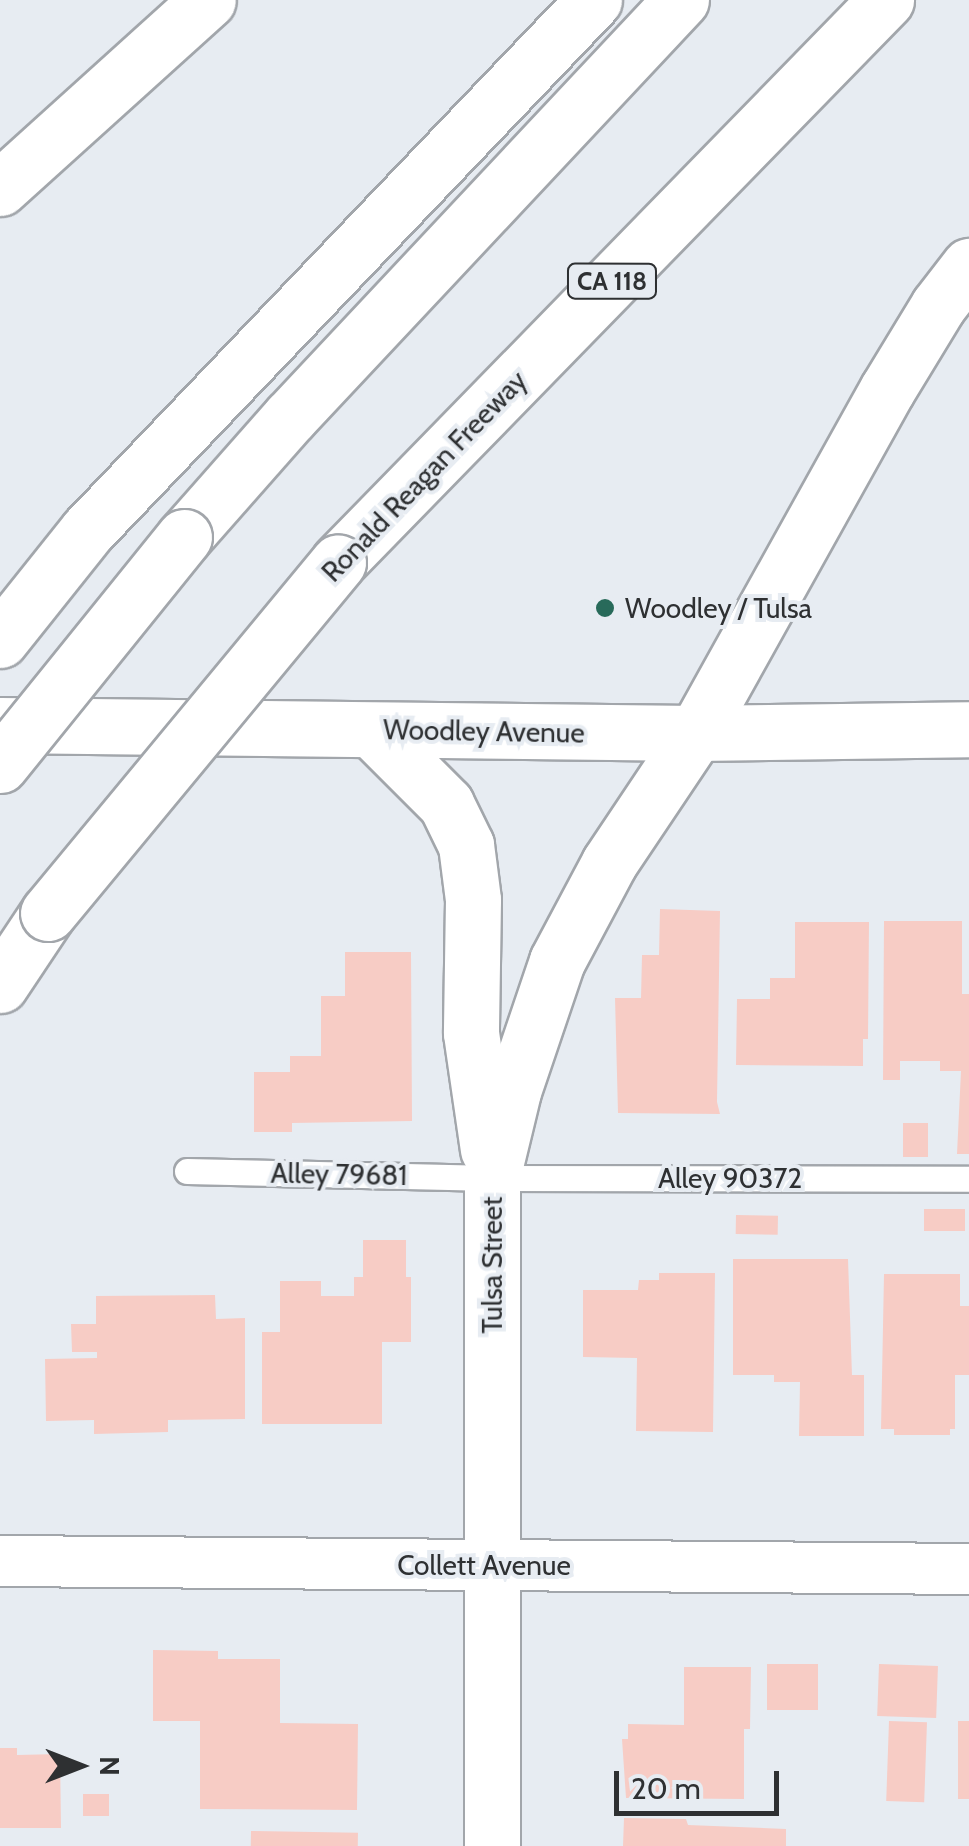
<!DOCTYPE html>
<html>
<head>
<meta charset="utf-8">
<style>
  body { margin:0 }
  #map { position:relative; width:969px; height:1846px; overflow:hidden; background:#e7ecf2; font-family:Cabin,sans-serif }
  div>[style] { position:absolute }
  .building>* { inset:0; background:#f7ccc5; transform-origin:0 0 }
  .roads { filter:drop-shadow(2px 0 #a2a6ab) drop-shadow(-2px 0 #a2a6ab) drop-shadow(0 2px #a2a6ab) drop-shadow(0 -2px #a2a6ab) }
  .lane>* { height:25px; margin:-12.5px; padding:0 12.5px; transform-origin:12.5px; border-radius:12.5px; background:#fff }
  .street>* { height:50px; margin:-25px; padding:0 25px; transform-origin:25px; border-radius:25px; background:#fff }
  .secondary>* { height:55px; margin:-27.5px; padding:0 27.5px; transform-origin:27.5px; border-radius:27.5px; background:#fff }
  .primary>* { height:55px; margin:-27.5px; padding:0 27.5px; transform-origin:27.5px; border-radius:27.5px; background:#fff }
  .highway>* { height:55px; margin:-27.5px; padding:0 27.5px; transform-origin:27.5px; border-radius:27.5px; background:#fff }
  .bridges { filter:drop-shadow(2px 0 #a2a6ab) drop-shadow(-2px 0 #a2a6ab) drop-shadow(0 2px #a2a6ab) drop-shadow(0 -2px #a2a6ab) }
  .highway-bridge>* { height:55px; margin:-27.5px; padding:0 27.5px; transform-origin:27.5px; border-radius:27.5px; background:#fff }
  .dots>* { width:28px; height:28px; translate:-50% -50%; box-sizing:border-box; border:5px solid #e7ecf2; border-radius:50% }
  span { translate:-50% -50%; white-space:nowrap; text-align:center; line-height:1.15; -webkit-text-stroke:8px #e7ecf2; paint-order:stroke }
  .shield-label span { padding:2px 8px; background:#e7ecf2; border:2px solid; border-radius:8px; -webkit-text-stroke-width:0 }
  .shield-label { font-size:25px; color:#2e3032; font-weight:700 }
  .street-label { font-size:28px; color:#2e3032 }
  .poi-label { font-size:28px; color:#2e3032 }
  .left { translate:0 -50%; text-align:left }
  .north { position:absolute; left:30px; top:1716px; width:100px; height:100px; -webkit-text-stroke:8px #e7ecf2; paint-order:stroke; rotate:90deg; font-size:28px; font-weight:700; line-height:40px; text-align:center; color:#2e3032 }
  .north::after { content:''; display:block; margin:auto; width:35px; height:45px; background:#2e3032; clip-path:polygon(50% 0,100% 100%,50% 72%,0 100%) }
  .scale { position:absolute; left:614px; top:1771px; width:165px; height:45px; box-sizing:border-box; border:5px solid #2e3032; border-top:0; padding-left:12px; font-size:30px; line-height:35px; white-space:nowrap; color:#2e3032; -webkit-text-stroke:8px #e7ecf2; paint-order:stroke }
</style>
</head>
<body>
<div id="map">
  <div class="building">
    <div style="clip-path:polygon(660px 909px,720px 911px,717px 1102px,720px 1114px,618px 1113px,615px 998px,641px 998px,642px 955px,659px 955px)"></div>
    <div style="clip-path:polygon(884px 921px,962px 921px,962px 994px,969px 994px,969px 1154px,957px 1154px,961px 1071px,940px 1071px,940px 1061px,900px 1061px,900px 1080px,883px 1080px)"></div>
    <div style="clip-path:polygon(795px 922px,869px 922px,868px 1039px,863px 1039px,863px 1066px,736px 1065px,737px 999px,770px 999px,770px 978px,795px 978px)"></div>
    <div style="clip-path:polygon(345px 952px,411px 952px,412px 1121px,292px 1123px,292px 1132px,254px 1132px,254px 1072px,290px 1072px,290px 1056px,321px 1056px,321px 996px,345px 996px)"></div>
    <div style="left:903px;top:1123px;width:25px;height:34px"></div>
    <div style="left:965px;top:1209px;width:22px;height:41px;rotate:90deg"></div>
    <div style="left:736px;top:1215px;width:42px;height:19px;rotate:1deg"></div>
    <div style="clip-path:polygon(363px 1240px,406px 1240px,406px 1277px,411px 1277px,411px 1342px,382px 1342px,382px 1424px,262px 1424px,262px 1332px,280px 1332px,280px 1281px,321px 1281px,321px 1296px,354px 1296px,354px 1277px,363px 1277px)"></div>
    <div style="clip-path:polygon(733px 1259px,848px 1259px,852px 1375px,864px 1375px,864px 1436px,799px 1436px,800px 1382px,774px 1382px,774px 1375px,733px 1375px)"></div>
    <div style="clip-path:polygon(659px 1273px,715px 1273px,713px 1432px,636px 1431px,637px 1358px,583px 1357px,583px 1290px,638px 1290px,639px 1280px,659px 1280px)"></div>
    <div style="clip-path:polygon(884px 1274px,960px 1274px,960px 1306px,969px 1306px,969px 1375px,955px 1375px,955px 1429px,950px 1429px,950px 1435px,894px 1435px,894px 1429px,881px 1429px)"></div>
    <div style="clip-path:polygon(215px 1295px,216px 1319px,245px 1318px,245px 1419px,168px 1420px,168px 1432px,94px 1434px,94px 1420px,46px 1421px,45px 1359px,97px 1358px,97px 1352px,72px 1352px,71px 1324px,96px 1324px,96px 1296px)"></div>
    <div style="clip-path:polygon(153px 1650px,218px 1651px,218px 1659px,280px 1659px,280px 1723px,358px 1724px,357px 1810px,200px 1809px,200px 1721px,153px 1721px)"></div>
    <div style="left:767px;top:1664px;width:51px;height:46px"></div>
    <div style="left:879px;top:1664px;width:59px;height:52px;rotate:2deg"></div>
    <div style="clip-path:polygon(684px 1667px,751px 1667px,750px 1729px,744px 1729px,744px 1799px,626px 1798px,622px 1739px,628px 1739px,628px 1724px,684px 1725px)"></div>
    <div style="left:889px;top:1721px;width:38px;height:80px;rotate:2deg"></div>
    <div style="left:958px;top:1721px;width:11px;height:78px"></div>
    <div style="clip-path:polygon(0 1748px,17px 1748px,17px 1755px,60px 1754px,61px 1828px,0 1828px)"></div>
    <div style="left:83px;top:1794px;width:26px;height:22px"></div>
    <div style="clip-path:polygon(624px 1818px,686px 1819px,688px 1825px,786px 1829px,786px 1846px,623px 1846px)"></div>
    <div style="left:251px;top:1831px;width:107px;height:15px;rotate:1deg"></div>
  </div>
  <div class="roads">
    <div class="lane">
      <div style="left:187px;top:1171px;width:305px;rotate:1.3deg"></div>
      <div style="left:492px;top:1178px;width:477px;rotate:0.1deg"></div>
    </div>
    <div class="street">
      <div style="left:0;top:1561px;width:969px;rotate:0.47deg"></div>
    </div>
    <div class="secondary">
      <div style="left:372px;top:730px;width:105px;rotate:45deg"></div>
      <div style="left:446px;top:804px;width:46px;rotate:64deg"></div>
      <div style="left:466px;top:845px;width:55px;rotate:82.7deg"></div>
      <div style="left:473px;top:900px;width:133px;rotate:90.9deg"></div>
      <div style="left:471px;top:1033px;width:118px;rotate:81.7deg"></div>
      <div style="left:492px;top:1846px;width:668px;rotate:-90deg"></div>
      <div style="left:492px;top:1178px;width:89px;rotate:-76.4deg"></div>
      <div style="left:513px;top:1091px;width:137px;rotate:-71.3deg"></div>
      <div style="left:557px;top:961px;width:111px;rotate:-62deg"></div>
      <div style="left:609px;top:863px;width:156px;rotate:-56.2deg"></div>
    </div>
    <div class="primary">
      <div style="left:0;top:725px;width:696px;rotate:0.66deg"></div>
      <div style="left:696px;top:733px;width:273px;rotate:-0.8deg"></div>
    </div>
    <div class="highway">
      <div style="left:0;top:188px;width:280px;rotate:-42.1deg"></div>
      <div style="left:184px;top:537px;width:159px;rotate:-48.6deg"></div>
      <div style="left:289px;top:418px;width:573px;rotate:-46.84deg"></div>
      <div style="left:338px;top:562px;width:785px;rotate:-45.72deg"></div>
      <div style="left:0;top:640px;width:139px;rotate:-51.4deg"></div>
      <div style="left:87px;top:531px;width:734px;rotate:-46.32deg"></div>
      <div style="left:696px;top:733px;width:393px;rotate:-60.9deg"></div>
      <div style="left:887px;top:390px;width:98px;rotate:-58.7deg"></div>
      <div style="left:938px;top:306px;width:51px;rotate:-52.2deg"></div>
      <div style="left:0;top:985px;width:87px;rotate:-56.3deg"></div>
    </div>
  </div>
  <div class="bridges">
    <div class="highway-bridge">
      <div style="left:0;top:765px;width:293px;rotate:-51.1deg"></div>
      <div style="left:48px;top:913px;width:455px;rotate:-50.4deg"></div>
    </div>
  </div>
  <div class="dots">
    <div style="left:605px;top:608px;background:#286a5a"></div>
  </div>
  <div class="shield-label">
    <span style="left:612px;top:281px">CA 118</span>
  </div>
  <div class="street-label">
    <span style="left:424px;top:476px;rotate:-46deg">Ronald Reagan Freeway</span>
    <span style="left:484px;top:731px;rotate:1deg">Woodley Avenue</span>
    <span style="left:339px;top:1174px;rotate:1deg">Alley 79681</span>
    <span style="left:730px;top:1178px">Alley 90372</span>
    <span style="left:492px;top:1265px;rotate:-90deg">Tulsa Street</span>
    <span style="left:484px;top:1565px">Collett Avenue</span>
  </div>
  <div class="poi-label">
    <span class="left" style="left:625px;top:608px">Woodley / Tulsa</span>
  </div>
  <div class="north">N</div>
  <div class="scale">20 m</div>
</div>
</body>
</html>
